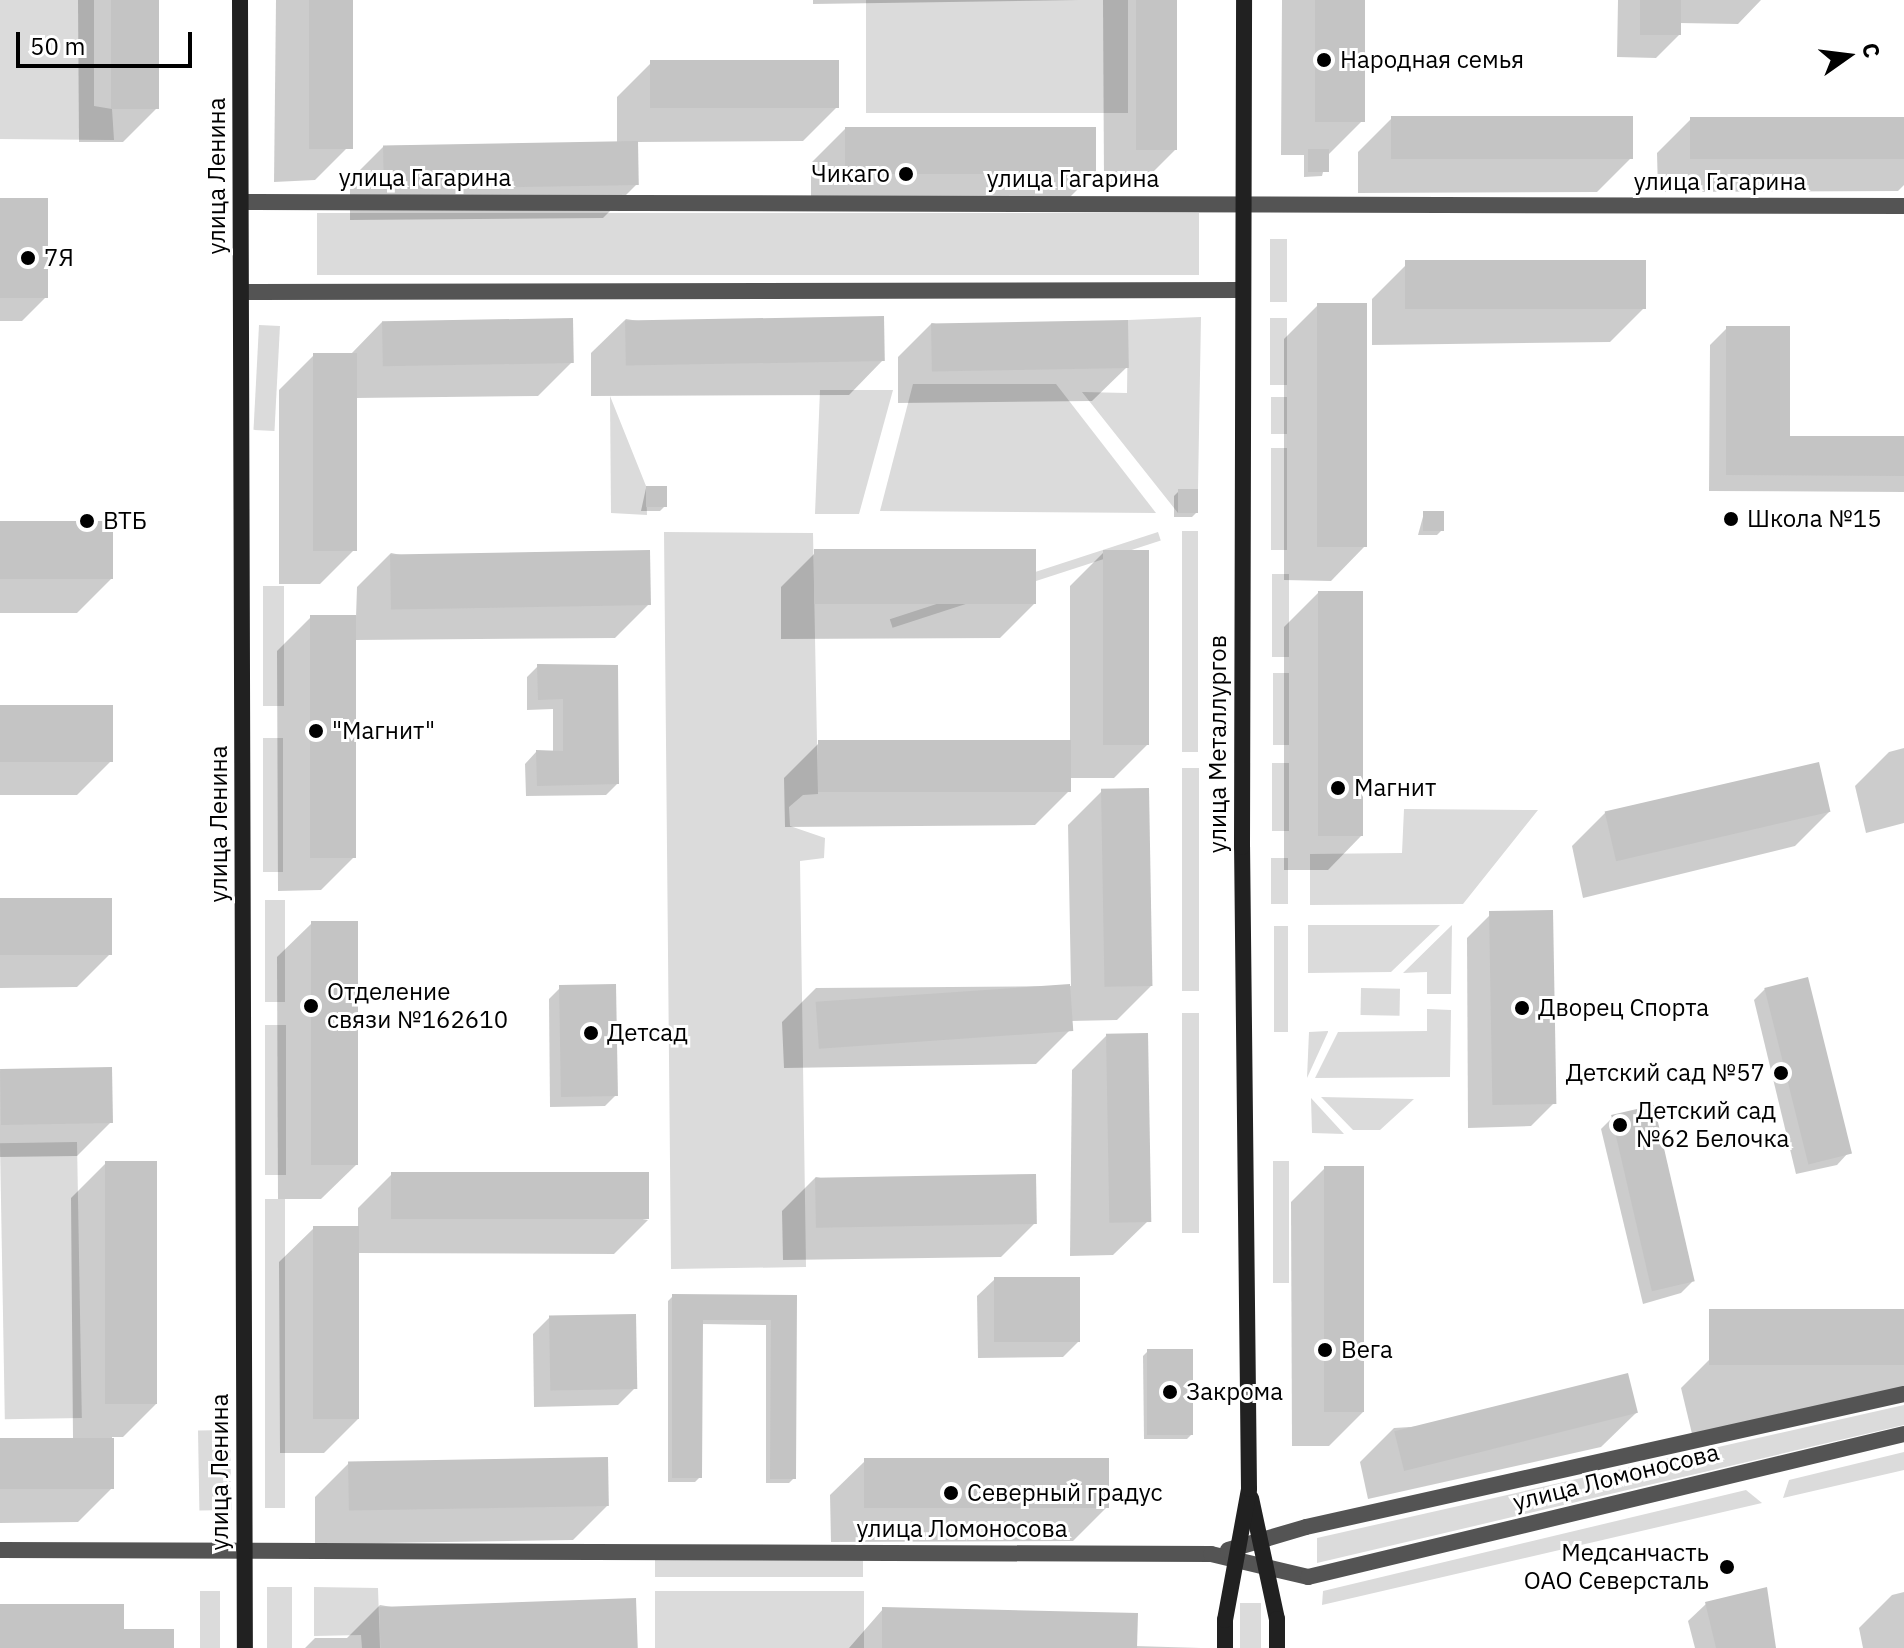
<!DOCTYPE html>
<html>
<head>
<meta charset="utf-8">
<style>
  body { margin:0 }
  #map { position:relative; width:1904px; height:1648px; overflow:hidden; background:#fff; font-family:"IBM Plex Sans",sans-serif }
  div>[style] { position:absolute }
  .green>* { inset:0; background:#dbdbdb; transform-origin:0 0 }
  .shadow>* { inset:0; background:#0003 }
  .building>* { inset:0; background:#c4c4c4; transform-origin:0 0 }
  .street>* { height:16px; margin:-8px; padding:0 8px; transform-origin:8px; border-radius:8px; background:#545454 }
  .secondary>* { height:16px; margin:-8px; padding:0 8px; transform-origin:8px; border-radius:8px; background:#212121 }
  .dots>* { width:22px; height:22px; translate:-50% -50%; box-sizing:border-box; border:4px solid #fff; border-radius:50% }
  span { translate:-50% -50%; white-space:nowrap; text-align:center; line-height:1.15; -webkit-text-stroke:6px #fff; paint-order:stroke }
  .poi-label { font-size:24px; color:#000 }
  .left { translate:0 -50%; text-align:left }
  .right { translate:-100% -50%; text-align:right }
  .street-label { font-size:24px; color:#000 }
  .north { position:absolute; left:1808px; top:16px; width:80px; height:80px; -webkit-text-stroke:6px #fff; paint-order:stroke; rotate:76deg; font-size:22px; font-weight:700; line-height:32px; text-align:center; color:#000 }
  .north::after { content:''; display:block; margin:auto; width:28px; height:36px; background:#000; clip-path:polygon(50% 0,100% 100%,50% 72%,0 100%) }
  .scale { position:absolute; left:16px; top:32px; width:176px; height:36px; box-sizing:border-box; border:4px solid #000; border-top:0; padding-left:10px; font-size:24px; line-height:28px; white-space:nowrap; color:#000; -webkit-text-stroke:6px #fff; paint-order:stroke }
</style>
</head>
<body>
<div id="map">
  <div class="green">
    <div style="clip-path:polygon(0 0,94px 0,94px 106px,112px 109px,114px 140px,0 139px)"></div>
    <div style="left:866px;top:0;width:262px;height:113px"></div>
    <div style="left:317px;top:213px;width:882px;height:62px"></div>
    <div style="left:1270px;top:239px;width:17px;height:63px"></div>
    <div style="clip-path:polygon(1201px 317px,1198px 489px,1178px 490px,1178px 513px,1082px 392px,1127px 393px,1128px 320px)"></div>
    <div style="left:1270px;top:318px;width:17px;height:67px"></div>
    <div style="left:259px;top:325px;width:21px;height:105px;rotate:3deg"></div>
    <div style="clip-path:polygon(913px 384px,1056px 384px,1156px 513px,880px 511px)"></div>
    <div style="clip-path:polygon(820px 390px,893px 390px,859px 514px,815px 514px)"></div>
    <div style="clip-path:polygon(610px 396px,646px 486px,647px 515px,611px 513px)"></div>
    <div style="left:1271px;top:397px;width:16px;height:37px"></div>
    <div style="left:1271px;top:448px;width:16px;height:102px"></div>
    <div style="left:1182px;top:531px;width:16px;height:221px"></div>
    <div style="clip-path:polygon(664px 532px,813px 533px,818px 794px,803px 795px,789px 807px,790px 826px,825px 838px,824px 858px,800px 861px,806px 1267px,671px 1269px)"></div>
    <div style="left:1158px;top:532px;width:9px;height:282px;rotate:72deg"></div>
    <div style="left:1272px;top:574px;width:17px;height:83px"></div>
    <div style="left:263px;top:586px;width:21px;height:120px"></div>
    <div style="left:1273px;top:673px;width:16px;height:72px"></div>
    <div style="left:263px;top:738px;width:20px;height:134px"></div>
    <div style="left:1272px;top:763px;width:17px;height:68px"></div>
    <div style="left:1199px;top:768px;width:223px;height:17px;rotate:90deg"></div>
    <div style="clip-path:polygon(1404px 809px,1538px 810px,1463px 904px,1310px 905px,1310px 854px,1402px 853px)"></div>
    <div style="left:1271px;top:858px;width:17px;height:46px"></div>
    <div style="left:265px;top:900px;width:20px;height:102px"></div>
    <div style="clip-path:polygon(1308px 925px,1440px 925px,1391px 972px,1308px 973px)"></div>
    <div style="clip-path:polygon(1452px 925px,1451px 994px,1427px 994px,1427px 972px,1403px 973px)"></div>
    <div style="left:1274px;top:926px;width:14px;height:106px"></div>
    <div style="left:1361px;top:988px;width:39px;height:27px;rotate:1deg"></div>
    <div style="clip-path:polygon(1427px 1009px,1451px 1010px,1450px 1077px,1315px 1078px,1338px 1032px,1427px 1031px)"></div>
    <div style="left:1182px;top:1013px;width:17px;height:220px"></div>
    <div style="left:265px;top:1025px;width:21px;height:150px"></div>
    <div style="clip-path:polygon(1328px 1031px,1328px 1032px,1307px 1078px,1309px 1032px)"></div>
    <div style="clip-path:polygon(1321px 1097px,1414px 1099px,1380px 1130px,1353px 1130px)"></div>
    <div style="clip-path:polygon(1311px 1098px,1344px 1134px,1312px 1133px)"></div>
    <div style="left:77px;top:1142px;width:276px;height:77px;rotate:89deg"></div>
    <div style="left:1273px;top:1161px;width:16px;height:122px"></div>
    <div style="left:265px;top:1199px;width:20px;height:309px"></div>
    <div style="clip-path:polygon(1904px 1405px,1904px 1425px,1317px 1563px,1317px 1538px)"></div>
    <div style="left:230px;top:1430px;width:80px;height:32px;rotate:89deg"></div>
    <div style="clip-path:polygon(1904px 1452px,1904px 1470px,1783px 1498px,1789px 1480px)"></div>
    <div style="clip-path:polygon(1746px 1490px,1762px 1503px,1322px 1605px,1323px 1591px)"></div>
    <div style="left:655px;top:1559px;width:208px;height:18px"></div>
    <div style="left:267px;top:1587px;width:25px;height:61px"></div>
    <div style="clip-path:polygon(314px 1587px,378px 1588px,380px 1648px,362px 1648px,361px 1635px,314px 1636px)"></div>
    <div style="left:200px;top:1591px;width:20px;height:57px"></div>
    <div style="left:655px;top:1591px;width:209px;height:57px"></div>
    <div style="left:1261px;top:1603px;width:45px;height:21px;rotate:90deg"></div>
  </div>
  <div class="shadow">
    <div style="clip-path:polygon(78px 0,157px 0,157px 108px,123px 142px,79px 142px)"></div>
    <div style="clip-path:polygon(276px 0,351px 0,349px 146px,315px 180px,274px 182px)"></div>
    <div style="clip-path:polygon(813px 0,1079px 0,813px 4px)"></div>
    <div style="clip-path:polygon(1103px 0,1175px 0,1176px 149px,1142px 183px,1104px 183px)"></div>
    <div style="clip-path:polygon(1282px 0,1363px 0,1361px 122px,1327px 156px,1322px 176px,1304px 177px,1304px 155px,1281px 155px)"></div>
    <div style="clip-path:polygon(1618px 0,1761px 0,1738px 24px,1679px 23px,1679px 35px,1656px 58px,1617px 57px)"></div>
    <div style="clip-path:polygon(651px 63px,837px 107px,803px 141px,636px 142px,637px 184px,603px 218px,350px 220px,350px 180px,384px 146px,617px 143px,617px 97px)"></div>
    <div style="clip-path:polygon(1392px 118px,1631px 158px,1597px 192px,1358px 193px,1358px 152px)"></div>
    <div style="clip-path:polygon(1691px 119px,1904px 119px,1904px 185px,1898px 191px,1658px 192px,1657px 153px)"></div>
    <div style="clip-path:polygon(845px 129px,1093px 174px,1059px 208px,811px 207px,811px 163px)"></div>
    <div style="clip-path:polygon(0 200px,45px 298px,22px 321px,0 321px)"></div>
    <div style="clip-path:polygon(1406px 265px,1644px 308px,1610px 342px,1372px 345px,1372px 299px)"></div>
    <div style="clip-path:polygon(1318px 305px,1365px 546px,1331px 581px,1284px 580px,1284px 339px)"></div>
    <div style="clip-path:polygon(626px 319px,883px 360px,849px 395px,591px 396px,591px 353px)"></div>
    <div style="clip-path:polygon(382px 322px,572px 362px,538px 396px,355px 398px,354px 550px,320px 584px,279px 584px,279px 390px,313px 356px,350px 355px)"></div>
    <div style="clip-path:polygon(932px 323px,1127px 367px,1092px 401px,898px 403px,898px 357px)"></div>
    <div style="clip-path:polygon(1727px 328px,1788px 438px,1904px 438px,1904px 492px,1709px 491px,1710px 345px)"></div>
    <div style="clip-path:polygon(646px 488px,665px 506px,660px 511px,641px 511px)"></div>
    <div style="clip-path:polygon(1179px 491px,1197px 512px,1192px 517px,1174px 517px,1174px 496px)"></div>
    <div style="clip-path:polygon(1424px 513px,1442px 530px,1437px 535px,1418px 535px)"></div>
    <div style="clip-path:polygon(0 523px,111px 579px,77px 613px,0 613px)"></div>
    <div style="clip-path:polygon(1104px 552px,1148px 744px,1114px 778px,1069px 778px,1069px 791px,1035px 825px,785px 827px,784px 778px,818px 744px,1070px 742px,1070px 586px)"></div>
    <div style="clip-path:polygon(391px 553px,649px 604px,615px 638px,355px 640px,355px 856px,321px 890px,278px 891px,277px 651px,311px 617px,356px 617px,357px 587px)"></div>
    <div style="clip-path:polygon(815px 553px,1034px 604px,1000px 638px,781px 639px,781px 587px)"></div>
    <div style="clip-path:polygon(1318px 593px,1362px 835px,1328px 870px,1284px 870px,1284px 627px)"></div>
    <div style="clip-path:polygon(538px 666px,616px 667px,617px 784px,606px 795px,526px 796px,525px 764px,536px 752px,553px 753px,553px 709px,527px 710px,527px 677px)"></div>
    <div style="clip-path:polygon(0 707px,111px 761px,77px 795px,0 795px)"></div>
    <div style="clip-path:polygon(1904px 748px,1904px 823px,1866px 833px,1855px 786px,1889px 752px)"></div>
    <div style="clip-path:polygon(1102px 791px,1151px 986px,1117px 1020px,1070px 1021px,1070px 1030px,1036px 1064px,784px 1068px,782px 1022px,816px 988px,1071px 986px,1068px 825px)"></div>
    <div style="clip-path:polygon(1606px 812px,1829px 812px,1795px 846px,1583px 898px,1572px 846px)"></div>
    <div style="clip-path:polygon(0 900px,111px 953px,77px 987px,0 988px)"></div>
    <div style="clip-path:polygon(1490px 915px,1554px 1103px,1531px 1126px,1468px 1128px,1467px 938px)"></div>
    <div style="clip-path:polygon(312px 923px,356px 1165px,321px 1199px,278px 1199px,277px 957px)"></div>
    <div style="clip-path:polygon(560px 988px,616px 1095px,605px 1106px,550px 1107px,549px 999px)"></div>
    <div style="clip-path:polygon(1765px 989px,1848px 1153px,1837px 1165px,1796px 1174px,1754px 1000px)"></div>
    <div style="clip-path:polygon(1106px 1036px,1148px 1221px,1113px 1255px,1070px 1256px,1072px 1070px)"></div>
    <div style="clip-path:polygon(0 1071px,111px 1122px,77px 1156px,0 1157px)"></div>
    <div style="clip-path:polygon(1612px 1118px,1692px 1282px,1681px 1293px,1643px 1304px,1601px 1129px)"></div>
    <div style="clip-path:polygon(105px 1164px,157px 1403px,123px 1437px,112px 1437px,112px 1488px,78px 1522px,0 1523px,0 1441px,73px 1440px,71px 1198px)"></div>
    <div style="clip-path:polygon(1325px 1168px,1363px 1412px,1329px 1446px,1292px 1446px,1291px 1202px)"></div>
    <div style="clip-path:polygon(392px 1174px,648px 1220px,614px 1254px,357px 1253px,358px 1419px,324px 1453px,280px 1453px,279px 1262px,314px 1228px,358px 1228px,358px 1208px)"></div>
    <div style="clip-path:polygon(816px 1177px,1035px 1223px,1001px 1257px,783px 1260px,782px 1211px)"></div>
    <div style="clip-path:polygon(995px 1279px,1080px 1340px,1063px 1357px,978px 1358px,977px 1296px)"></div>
    <div style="clip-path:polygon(673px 1296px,795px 1297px,794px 1478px,789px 1483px,766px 1483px,766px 1325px,701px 1324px,700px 1477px,695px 1482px,668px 1482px,668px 1301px)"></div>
    <div style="clip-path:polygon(1904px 1311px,1904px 1390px,1693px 1438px,1681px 1388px,1715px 1354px)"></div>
    <div style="clip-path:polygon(550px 1317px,635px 1388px,618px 1405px,534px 1407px,533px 1334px)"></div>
    <div style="clip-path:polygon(1148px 1351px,1192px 1434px,1187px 1439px,1144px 1439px,1143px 1356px)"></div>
    <div style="clip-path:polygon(1636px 1413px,1601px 1447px,1368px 1499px,1360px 1462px,1394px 1428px)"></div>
    <div style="clip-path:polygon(865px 1461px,1107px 1507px,1073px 1541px,831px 1542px,830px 1495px)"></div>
    <div style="clip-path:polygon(349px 1463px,607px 1506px,573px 1540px,315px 1544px,315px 1497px)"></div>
    <div style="clip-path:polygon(1765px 1589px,1774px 1648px,1695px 1648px,1688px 1621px,1706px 1604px)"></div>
    <div style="clip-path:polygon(1904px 1592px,1904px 1648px,1863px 1648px,1859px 1628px,1892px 1595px)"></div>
    <div style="clip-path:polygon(380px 1605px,636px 1648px,305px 1648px,315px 1638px,347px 1638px)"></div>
    <div style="clip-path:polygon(883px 1609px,1135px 1646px,1201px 1648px,849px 1648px)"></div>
  </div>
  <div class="building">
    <div style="left:111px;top:0;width:48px;height:109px"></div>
    <div style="left:309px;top:0;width:44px;height:149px"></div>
    <div style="left:1136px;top:0;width:41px;height:150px"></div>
    <div style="left:1315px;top:0;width:50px;height:122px"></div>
    <div style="left:1640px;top:0;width:41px;height:35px"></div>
    <div style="left:839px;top:60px;width:48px;height:189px;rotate:90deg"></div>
    <div style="left:1391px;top:116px;width:242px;height:43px"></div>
    <div style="left:1690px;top:117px;width:214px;height:42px"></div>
    <div style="left:845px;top:127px;width:251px;height:47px"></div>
    <div style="left:638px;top:141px;width:44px;height:255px;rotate:89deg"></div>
    <div style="left:1329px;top:149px;width:23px;height:21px;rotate:90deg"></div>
    <div style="left:0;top:198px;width:48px;height:100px"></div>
    <div style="left:1646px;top:260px;width:49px;height:241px;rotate:90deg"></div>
    <div style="left:1317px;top:303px;width:50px;height:244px"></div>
    <div style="left:884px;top:316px;width:45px;height:259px;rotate:89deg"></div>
    <div style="left:573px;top:318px;width:45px;height:191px;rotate:89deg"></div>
    <div style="left:1128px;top:320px;width:48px;height:197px;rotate:89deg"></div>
    <div style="clip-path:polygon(1726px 326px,1790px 326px,1790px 436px,1904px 436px,1904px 476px,1726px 475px)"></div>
    <div style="left:357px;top:353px;width:198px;height:44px;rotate:90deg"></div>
    <div style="left:646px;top:486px;width:21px;height:21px"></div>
    <div style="left:1178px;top:489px;width:20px;height:24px"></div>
    <div style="left:1423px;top:511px;width:21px;height:20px"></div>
    <div style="left:0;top:521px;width:113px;height:58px"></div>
    <div style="left:1036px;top:549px;width:55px;height:222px;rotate:90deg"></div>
    <div style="left:650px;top:550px;width:55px;height:260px;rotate:89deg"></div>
    <div style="left:1103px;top:550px;width:46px;height:195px"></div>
    <div style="left:1318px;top:591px;width:45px;height:245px"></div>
    <div style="left:310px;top:615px;width:46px;height:243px"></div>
    <div style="clip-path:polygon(537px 664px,618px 665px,619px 784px,537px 786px,536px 750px,563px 751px,563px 699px,538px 700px)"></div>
    <div style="left:0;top:705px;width:113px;height:57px"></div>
    <div style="left:1071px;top:740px;width:52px;height:253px;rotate:90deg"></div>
    <div style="left:1819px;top:762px;width:51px;height:220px;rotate:77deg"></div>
    <div style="left:1149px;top:788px;width:198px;height:48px;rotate:89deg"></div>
    <div style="left:0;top:898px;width:112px;height:57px"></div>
    <div style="left:1553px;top:910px;width:194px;height:64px;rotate:89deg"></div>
    <div style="left:311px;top:921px;width:47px;height:244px"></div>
    <div style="left:1808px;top:977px;width:182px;height:45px;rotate:76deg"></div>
    <div style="left:616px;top:984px;width:112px;height:57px;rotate:89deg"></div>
    <div style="left:1070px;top:984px;width:47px;height:255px;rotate:86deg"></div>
    <div style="left:1148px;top:1033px;width:189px;height:42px;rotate:89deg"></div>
    <div style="left:112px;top:1067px;width:56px;height:112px;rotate:89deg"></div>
    <div style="left:1654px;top:1105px;width:181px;height:44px;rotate:77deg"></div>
    <div style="left:157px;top:1161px;width:243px;height:52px;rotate:90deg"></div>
    <div style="left:1324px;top:1166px;width:40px;height:246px"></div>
    <div style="left:391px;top:1172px;width:258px;height:47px"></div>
    <div style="left:1036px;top:1174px;width:50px;height:221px;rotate:89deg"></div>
    <div style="left:313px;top:1226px;width:46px;height:193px"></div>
    <div style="left:994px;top:1277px;width:86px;height:65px"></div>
    <div style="clip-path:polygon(672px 1294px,797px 1295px,796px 1479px,770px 1479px,771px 1320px,703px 1320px,702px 1478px,672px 1478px)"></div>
    <div style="left:1904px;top:1309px;width:56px;height:195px;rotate:90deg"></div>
    <div style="left:636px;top:1314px;width:75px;height:87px;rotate:89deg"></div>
    <div style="left:1147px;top:1349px;width:46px;height:86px"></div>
    <div style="left:1628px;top:1373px;width:41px;height:241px;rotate:76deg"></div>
    <div style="left:114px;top:1438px;width:51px;height:114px;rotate:90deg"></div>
    <div style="left:608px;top:1457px;width:49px;height:260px;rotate:89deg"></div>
    <div style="left:1109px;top:1458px;width:50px;height:245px;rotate:90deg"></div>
    <div style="clip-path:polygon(1767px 1587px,1776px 1648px,1716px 1648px,1705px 1602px)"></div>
    <div style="left:636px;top:1598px;width:50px;height:257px;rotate:88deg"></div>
    <div style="clip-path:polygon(0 1604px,124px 1604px,124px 1629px,174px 1629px,174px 1648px,0 1648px)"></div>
    <div style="clip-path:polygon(882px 1607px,1138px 1613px,1137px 1648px,882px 1648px)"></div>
  </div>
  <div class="street">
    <div style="left:241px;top:202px;width:1663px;rotate:0.14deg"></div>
    <div style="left:241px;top:292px;width:1002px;rotate:-0.11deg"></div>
    <div style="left:0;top:1550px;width:1211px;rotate:0.19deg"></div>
    <div style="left:1211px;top:1554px;width:100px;rotate:13.3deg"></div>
    <div style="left:1308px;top:1577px;width:613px;rotate:-13.49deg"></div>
    <div style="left:1228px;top:1550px;width:81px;rotate:-16.4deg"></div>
    <div style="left:1306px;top:1527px;width:613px;rotate:-12.54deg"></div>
  </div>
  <div class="secondary">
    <div style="left:240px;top:0;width:1648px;rotate:89.83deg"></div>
    <div style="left:1251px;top:1498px;width:124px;rotate:77.9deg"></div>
    <div style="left:1277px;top:1619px;width:29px;rotate:90deg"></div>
    <div style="left:1225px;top:1648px;width:28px;rotate:-90deg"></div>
    <div style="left:1225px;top:1620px;width:133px;rotate:-79.6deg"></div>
    <div style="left:1249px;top:1489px;width:642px;rotate:-90.62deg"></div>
    <div style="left:1242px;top:847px;width:847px;rotate:-89.86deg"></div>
  </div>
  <div class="dots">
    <div style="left:1324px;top:60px;background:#000"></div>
    <div style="left:906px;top:174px;background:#000"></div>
    <div style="left:28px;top:258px;background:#000"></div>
    <div style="left:1731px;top:519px;background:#000"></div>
    <div style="left:87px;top:521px;background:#000"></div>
    <div style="left:316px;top:731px;background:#000"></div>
    <div style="left:1338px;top:788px;background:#000"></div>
    <div style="left:311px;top:1006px;background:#000"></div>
    <div style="left:1522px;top:1008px;background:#000"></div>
    <div style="left:591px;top:1033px;background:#000"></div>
    <div style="left:1781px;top:1073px;background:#000"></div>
    <div style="left:1620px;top:1125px;background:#000"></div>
    <div style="left:1325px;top:1350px;background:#000"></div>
    <div style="left:1170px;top:1392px;background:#000"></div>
    <div style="left:951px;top:1493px;background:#000"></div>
    <div style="left:1727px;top:1567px;background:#000"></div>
  </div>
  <div class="poi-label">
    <span class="left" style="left:1340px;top:60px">Народная семья</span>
    <span class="right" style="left:890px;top:174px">Чикаго</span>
    <span class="left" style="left:44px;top:258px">7Я</span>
    <span class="left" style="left:1747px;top:519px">Школа №15</span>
    <span class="left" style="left:103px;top:521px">ВТБ</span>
    <span class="left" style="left:332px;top:731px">"Магнит"</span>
    <span class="left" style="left:1354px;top:788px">Магнит</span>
    <span class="left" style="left:327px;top:1006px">Отделение<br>связи №162610</span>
    <span class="left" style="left:1538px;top:1008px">Дворец Спорта</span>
    <span class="left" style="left:607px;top:1033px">Детсад</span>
    <span class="right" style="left:1765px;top:1073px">Детский сад №57</span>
    <span class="left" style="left:1636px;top:1125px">Детский сад<br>№62 Белочка</span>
    <span class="left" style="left:1341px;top:1350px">Вега</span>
    <span class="left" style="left:1186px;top:1392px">Закрома</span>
    <span class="left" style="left:967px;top:1493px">Северный градус</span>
    <span class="right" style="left:1709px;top:1567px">Медсанчасть<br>ОАО Северсталь</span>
  </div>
  <div class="street-label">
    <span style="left:217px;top:176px;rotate:-90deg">улица Ленина</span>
    <span style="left:425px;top:178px">улица Гагарина</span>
    <span style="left:1073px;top:179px">улица Гагарина</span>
    <span style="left:1720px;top:182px">улица Гагарина</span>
    <span style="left:1218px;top:744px;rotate:-90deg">улица Металлургов</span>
    <span style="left:219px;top:824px;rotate:-90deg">улица Ленина</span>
    <span style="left:220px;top:1472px;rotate:-90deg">улица Ленина</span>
    <span style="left:1616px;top:1477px;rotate:-14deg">улица Ломоносова</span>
    <span style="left:962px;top:1529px">улица Ломоносова</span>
  </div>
  <div class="north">С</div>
  <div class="scale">50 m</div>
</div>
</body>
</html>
